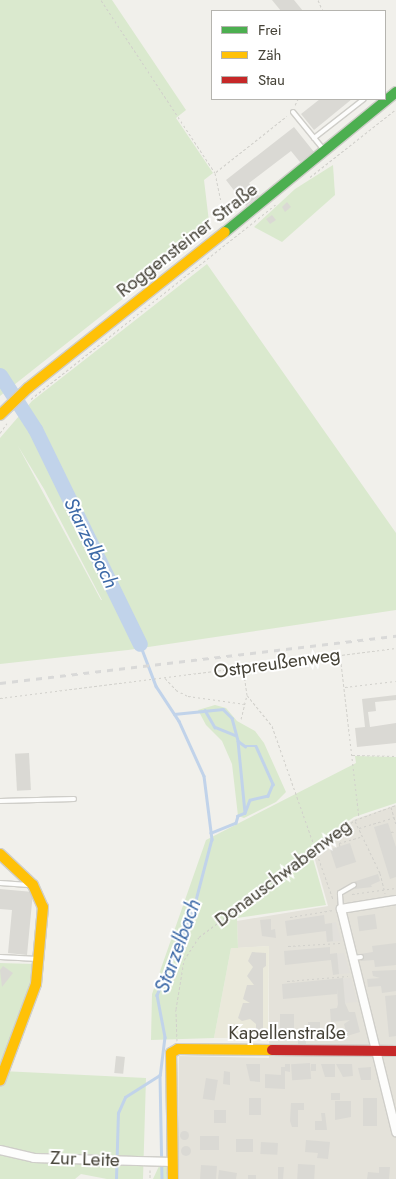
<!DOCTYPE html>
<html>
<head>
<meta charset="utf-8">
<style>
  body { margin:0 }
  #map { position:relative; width:396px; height:1179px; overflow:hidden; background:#f1f0eb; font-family:Jost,sans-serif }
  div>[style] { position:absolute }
  .residential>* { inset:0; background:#e4e2da }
  .industrial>* { inset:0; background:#e2e0db }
  .education>* { inset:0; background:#eae9db }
  .green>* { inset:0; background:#dae9ce }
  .stream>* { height:2.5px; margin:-1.25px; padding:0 1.25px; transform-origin:1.25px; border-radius:1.25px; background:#c1d3ea }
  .river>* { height:15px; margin:-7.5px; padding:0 7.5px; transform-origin:7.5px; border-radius:7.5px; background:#c1d3ea }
  .building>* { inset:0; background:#dad9d4; transform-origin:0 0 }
  .round { border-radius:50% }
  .path>* { height:1px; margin-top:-0.5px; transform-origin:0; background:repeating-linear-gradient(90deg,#d1d0cb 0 2.5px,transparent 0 5px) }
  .roads { filter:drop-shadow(1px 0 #cfcec9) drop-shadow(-1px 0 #cfcec9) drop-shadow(0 1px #cfcec9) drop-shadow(0 -1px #cfcec9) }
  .lane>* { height:4px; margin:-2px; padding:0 2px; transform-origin:2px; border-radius:2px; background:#fdfdfc }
  .street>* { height:8px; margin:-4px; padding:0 4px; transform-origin:4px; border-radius:4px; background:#fdfdfc }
  .fast>* { height:10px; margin:-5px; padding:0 5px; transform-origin:5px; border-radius:5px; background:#4caf50 }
  .slow>* { height:10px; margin:-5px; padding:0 5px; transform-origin:5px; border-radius:5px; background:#ffc107 }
  .jam>* { height:10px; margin:-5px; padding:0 5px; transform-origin:5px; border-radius:5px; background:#c62828 }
  .rail>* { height:2.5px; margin-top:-1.25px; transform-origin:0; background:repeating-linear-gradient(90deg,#d9d9d8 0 6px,transparent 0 12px) }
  span { translate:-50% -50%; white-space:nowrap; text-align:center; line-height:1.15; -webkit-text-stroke:4px #fff; paint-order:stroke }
  .street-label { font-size:19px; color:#464338 }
  .water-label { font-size:20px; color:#3c69a7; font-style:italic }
  .legend { position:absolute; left:211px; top:10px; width:175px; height:90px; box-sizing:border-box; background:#fff; border:1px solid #b5b4af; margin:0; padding:6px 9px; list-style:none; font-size:15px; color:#464338 }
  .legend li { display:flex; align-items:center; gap:10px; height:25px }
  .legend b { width:25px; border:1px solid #b5b4af }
</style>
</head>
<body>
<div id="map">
  <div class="residential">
    <div style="clip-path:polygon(396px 805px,396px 1179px,177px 1179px,179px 1056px,269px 1058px,269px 946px,238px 948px,237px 921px,328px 906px,312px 849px,353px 820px)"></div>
  </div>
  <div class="industrial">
    <div style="clip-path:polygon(336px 922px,341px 941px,327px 942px,325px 924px)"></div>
    <div style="clip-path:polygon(344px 953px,350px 973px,333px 975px,331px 954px)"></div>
    <div style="clip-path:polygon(351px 978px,357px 1002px,338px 1004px,337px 979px)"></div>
  </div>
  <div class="education">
    <div style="clip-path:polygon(269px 946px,268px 1038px,214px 1038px,231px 948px)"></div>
  </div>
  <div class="green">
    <div style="clip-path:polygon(0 0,112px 0,186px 110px,176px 118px,213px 173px,204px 180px,210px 230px,0 396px)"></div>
    <div style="clip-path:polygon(333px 165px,335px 195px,282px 242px,254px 227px,295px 189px)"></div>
    <div style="clip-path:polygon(evenodd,207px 264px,396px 533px,396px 610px,128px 650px,0 664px,0 438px,32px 401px,207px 264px,18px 446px,44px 489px,102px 600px,101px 600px,18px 446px)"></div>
    <div style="clip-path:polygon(215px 705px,226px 708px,237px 721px,255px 731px,264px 743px,286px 792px,276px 802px,244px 818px,238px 816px,232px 764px,222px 741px,206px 725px,198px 710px)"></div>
    <div style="clip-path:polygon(355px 756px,396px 757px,396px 803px,354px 817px,310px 848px,326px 905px,237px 918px,238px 948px,231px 948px,214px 1038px,151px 1040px,152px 994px,206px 840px,356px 763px)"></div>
    <div style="clip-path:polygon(0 963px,34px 964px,23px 1015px,2px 1071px,146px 1078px,143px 1179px,107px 1179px,81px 1174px,75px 1179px,0 1179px)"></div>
    <div style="clip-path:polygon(159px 1166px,166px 1167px,168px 1179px,153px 1179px)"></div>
  </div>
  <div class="stream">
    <div style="left:140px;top:644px;width:45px;rotate:69.1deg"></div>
    <div style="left:156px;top:686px;width:42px;rotate:56.7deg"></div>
    <div style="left:179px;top:721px;width:60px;rotate:65.6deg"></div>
    <div style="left:204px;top:776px;width:64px;rotate:82.8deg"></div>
    <div style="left:212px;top:839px;width:71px;rotate:104.6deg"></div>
    <div style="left:194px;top:908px;width:95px;rotate:113deg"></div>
    <div style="left:157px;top:995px;width:43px;rotate:79.2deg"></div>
    <div style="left:165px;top:1037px;width:38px;rotate:97deg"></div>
    <div style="left:160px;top:1075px;width:104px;rotate:88.9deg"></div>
    <div style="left:205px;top:710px;width:20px;rotate:60deg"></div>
    <div style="left:215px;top:727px;width:22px;rotate:22deg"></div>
    <div style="left:174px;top:714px;width:49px;rotate:-5.8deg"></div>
    <div style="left:223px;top:709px;width:13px;rotate:45deg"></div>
    <div style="left:232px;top:718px;width:24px;rotate:75deg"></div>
    <div style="left:238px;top:741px;width:9px;rotate:36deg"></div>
    <div style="left:245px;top:746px;width:11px"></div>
    <div style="left:256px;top:746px;width:42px;rotate:65.9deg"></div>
    <div style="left:273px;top:784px;width:13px;rotate:113deg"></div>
    <div style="left:268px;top:796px;width:18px;rotate:167deg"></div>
    <div style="left:250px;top:800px;width:14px;rotate:111deg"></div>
    <div style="left:245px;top:813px;width:8px;rotate:157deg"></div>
    <div style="left:238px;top:816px;width:7px;rotate:106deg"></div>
    <div style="left:236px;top:823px;width:27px;rotate:158deg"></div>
    <div style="left:238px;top:741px;width:71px;rotate:84.4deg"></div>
    <div style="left:116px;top:1179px;width:66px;rotate:-88.3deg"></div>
    <div style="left:118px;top:1113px;width:17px;rotate:-66deg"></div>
    <div style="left:125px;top:1097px;width:41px;rotate:-32.2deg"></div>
  </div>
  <div class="river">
    <div style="left:0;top:375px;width:64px;rotate:57.1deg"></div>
    <div style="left:35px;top:429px;width:239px;rotate:64deg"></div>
  </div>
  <div class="building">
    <div style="clip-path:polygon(272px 0,294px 0,303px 11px,281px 11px)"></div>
    <div style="clip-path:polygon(320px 99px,352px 99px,314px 130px,301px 114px)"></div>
    <div style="clip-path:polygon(294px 127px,314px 152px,300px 162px,291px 151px,249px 183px,259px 196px,246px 206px,226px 180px)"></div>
    <div style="clip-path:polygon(287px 202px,291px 207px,285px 212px,282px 207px)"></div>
    <div style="clip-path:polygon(272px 215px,276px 220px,270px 224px,266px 219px)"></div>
    <div style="clip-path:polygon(396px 695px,396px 700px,375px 702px,376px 711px,368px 712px,370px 727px,396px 723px,396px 743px,357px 747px,355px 728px,365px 727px,362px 699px)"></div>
    <div style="left:29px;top:753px;width:37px;height:14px;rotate:87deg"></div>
    <div style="clip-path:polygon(388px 823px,396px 847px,396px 877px,390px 879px,374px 827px)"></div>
    <div style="left:350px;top:843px;width:20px;height:21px;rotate:72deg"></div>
    <div style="clip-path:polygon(378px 874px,380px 881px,371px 885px,372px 887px,355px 889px,353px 882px)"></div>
    <div style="clip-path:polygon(0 889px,33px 892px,27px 955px,8px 953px,12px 910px,0 909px)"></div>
    <div style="left:375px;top:914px;width:15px;height:18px;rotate:82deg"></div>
    <div style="clip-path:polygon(324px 915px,325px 924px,332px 923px,333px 941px,327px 942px,326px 931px,287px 936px,285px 921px)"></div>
    <div style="clip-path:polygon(271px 919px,271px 930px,275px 929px,276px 938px,262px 936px,260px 920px)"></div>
    <div style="clip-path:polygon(396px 943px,396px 965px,375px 967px,374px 960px,361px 961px,360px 954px,373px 952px,372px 946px)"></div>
    <div style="clip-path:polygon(330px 947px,330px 954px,337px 953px,339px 974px,333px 975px,331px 960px,285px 965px,284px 951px)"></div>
    <div style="clip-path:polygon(252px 952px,266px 953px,266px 966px,263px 968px,263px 1033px,256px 1033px,256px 1024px,250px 1019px,242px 1021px,238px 1018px,243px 1003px,250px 1003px,243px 999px,247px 985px,254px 985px,247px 976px,253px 967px,248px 961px)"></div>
    <div style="clip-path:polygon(3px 966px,13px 973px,2px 987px,0 970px)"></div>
    <div style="clip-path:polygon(396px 970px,396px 991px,382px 993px,381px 986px,368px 987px,367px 979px,380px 978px,373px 976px,372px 971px)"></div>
    <div style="clip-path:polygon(343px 978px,345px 1003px,349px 1012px,355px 1012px,360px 1032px,347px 1036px,344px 1024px,350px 1020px,331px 1022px,330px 1009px,337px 1008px,338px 1004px,337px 988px,337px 994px,283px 999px,282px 984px)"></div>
    <div style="clip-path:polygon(396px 995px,396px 1036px,389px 1037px,385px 996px)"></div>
    <div style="left:280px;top:1014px;width:14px;height:19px"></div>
    <div style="left:308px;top:1022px;width:12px;height:11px"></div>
    <div class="round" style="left:267px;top:1029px;width:10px;height:10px"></div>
    <div style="left:298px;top:1036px;width:8px;height:8px"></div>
    <div style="clip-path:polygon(332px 1036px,332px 1041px,327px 1041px,326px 1037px)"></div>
    <div style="left:116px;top:1056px;width:9px;height:17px;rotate:6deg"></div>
    <div style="left:310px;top:1063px;width:16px;height:19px;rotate:86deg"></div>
    <div style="clip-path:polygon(246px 1064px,260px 1064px,260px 1082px,250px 1081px)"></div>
    <div style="clip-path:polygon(285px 1064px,290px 1064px,290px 1072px,285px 1071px,285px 1089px,265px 1088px,265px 1074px,281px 1075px,281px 1067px,285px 1067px)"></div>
    <div style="left:311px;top:1064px;width:5px;height:7px"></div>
    <div style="clip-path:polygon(321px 1064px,335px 1064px,335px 1077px,325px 1077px)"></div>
    <div style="clip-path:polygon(336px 1064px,352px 1064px,353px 1076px,343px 1077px)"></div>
    <div style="clip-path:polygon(371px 1067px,371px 1080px,361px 1080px,358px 1068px)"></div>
    <div style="clip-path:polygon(224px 1071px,230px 1072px,230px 1085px,223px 1084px)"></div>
    <div style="left:206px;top:1078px;width:12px;height:21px;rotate:9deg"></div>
    <div style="left:331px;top:1093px;width:9px;height:7px"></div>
    <div style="left:249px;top:1098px;width:12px;height:17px"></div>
    <div style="left:363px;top:1098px;width:14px;height:28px"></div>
    <div style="clip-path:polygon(335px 1101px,351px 1101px,351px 1117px,335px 1120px)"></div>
    <div style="clip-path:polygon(291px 1103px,304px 1103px,304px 1110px,298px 1110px,298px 1127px,292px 1127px,290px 1121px)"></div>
    <div style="left:214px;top:1110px;width:12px;height:13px"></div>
    <div style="clip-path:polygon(321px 1113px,325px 1113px,327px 1130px,315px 1130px,315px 1121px,322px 1121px)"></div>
    <div class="round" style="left:179.5px;top:1130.5px;width:9px;height:9px"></div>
    <div style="left:200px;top:1136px;width:19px;height:14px"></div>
    <div style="left:236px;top:1139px;width:17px;height:13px"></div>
    <div style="clip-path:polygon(306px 1140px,330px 1142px,328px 1159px,317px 1158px,318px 1153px,305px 1152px)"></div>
    <div style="left:261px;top:1142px;width:17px;height:12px;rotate:3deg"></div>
    <div class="round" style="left:181px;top:1146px;width:10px;height:10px"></div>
    <div style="left:298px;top:1164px;width:17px;height:15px;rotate:3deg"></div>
    <div style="left:201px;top:1165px;width:16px;height:14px;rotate:4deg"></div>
    <div style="clip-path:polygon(278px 1167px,284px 1167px,283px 1179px,278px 1179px)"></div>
    <div style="clip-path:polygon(379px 1167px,390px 1167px,389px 1179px,367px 1179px,368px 1172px,379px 1173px)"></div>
    <div style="clip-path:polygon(219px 1170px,237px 1173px,236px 1179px,218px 1179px)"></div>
    <div style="left:248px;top:1175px;width:8px;height:4px"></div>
  </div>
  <div class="path">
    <div style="left:101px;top:0;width:207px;rotate:56.6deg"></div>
    <div style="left:215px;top:173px;width:48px;rotate:78deg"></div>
    <div style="left:318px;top:0;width:12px;rotate:66deg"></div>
    <div style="left:295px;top:105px;width:7px;rotate:-63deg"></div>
    <div style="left:216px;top:172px;width:90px;rotate:-38.3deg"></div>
    <div style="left:310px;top:177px;width:110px;rotate:-38.3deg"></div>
    <div style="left:31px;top:399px;width:313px;rotate:-38.5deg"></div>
    <div style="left:0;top:433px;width:12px;rotate:-55deg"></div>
    <div style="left:340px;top:654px;width:164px;rotate:83.4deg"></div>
    <div style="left:165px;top:678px;width:16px;rotate:47deg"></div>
    <div style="left:176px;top:690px;width:13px;rotate:27deg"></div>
    <div style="left:188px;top:696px;width:58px;rotate:8deg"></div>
    <div style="left:345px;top:687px;width:51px;rotate:-6.7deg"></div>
    <div style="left:247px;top:695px;width:40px;rotate:51deg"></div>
    <div style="left:272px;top:726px;width:183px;rotate:70.6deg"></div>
    <div style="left:0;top:698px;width:399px;rotate:-7.2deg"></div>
    <div style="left:241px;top:719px;width:25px;rotate:-76deg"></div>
    <div style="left:247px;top:695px;width:27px;rotate:-98deg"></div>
    <div style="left:352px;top:755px;width:44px;rotate:1.3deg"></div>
    <div style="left:391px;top:807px;width:18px;rotate:74deg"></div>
    <div style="left:355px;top:821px;width:58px;rotate:64.3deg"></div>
    <div style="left:380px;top:873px;width:21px;rotate:76deg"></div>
    <div style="left:359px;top:828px;width:37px;rotate:-17deg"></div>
    <div style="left:391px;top:832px;width:5px;rotate:-11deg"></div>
    <div style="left:340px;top:846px;width:3px;rotate:-108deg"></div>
    <div style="left:339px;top:843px;width:22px;rotate:-16deg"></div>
    <div style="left:352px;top:894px;width:44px;rotate:-7.8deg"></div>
    <div style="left:290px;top:917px;width:44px;rotate:-9.2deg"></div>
    <div style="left:288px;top:946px;width:52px;rotate:-3.3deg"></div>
    <div style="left:287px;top:981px;width:61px;rotate:-4.7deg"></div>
    <div style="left:177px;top:1041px;width:32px;rotate:-92deg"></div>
    <div style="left:176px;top:1009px;width:50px;rotate:-80.7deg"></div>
    <div style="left:184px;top:960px;width:27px;rotate:-57deg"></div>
    <div style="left:199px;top:937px;width:195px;rotate:-36.9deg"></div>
    <div style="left:355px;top:820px;width:44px;rotate:-20.1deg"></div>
    <div style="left:150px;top:1170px;width:9px;rotate:90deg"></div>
  </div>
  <div class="roads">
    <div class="lane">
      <div style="left:293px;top:112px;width:49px;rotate:50.8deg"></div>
      <div style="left:314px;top:138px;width:63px;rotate:-38deg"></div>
      <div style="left:0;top:801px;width:74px;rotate:-1.5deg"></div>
      <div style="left:0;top:883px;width:29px;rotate:4deg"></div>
      <div style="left:341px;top:909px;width:16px;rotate:-94deg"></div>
      <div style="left:340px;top:893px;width:16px;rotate:-30deg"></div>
      <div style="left:0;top:957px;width:38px;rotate:3deg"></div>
      <div style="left:353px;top:958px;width:8px;rotate:-7deg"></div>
    </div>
    <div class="street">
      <div style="left:396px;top:900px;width:56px;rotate:170.7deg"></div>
      <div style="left:341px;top:909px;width:230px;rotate:76.1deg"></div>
      <div style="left:0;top:1150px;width:35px;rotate:13deg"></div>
      <div style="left:34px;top:1158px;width:138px;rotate:1.7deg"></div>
    </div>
    <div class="fast">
      <div style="left:225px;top:232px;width:221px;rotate:-39.3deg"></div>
    </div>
    <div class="slow">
      <div style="left:0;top:415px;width:39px;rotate:-44deg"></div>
      <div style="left:28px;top:388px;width:251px;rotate:-38.4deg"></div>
      <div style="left:0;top:854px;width:45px;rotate:43.2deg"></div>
      <div style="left:33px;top:885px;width:24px;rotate:66deg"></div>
      <div style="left:43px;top:907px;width:77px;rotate:95.2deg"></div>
      <div style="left:36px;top:984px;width:103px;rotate:110.4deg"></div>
      <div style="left:173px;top:1179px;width:126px;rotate:-90.9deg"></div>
      <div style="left:171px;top:1053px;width:8px;rotate:-30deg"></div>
      <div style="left:178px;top:1049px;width:94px;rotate:0.6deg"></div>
    </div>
    <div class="jam">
      <div style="left:272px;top:1050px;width:124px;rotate:0.5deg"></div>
    </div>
  </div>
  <div class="rail">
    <div style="left:0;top:683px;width:399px;rotate:-6.8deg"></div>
  </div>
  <div class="street-label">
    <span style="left:187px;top:240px;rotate:-38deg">Roggensteiner Straße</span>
    <span style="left:277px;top:663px;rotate:-8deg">Ostpreußenweg</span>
    <span style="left:283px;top:873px;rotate:-37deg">Donauschwabenweg</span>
    <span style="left:287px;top:1033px">Kapellenstraße</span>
    <span style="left:85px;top:1159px;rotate:2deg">Zur Leite</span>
  </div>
  <div class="water-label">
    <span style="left:91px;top:543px;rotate:64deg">Starzelbach</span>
    <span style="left:178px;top:946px;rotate:-70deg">Starzelbach</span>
  </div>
  <ul class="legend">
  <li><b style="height:6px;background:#4caf50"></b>Frei</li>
  <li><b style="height:6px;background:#ffc107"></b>Zäh</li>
  <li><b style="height:6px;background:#c62828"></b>Stau</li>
  </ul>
</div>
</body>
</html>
